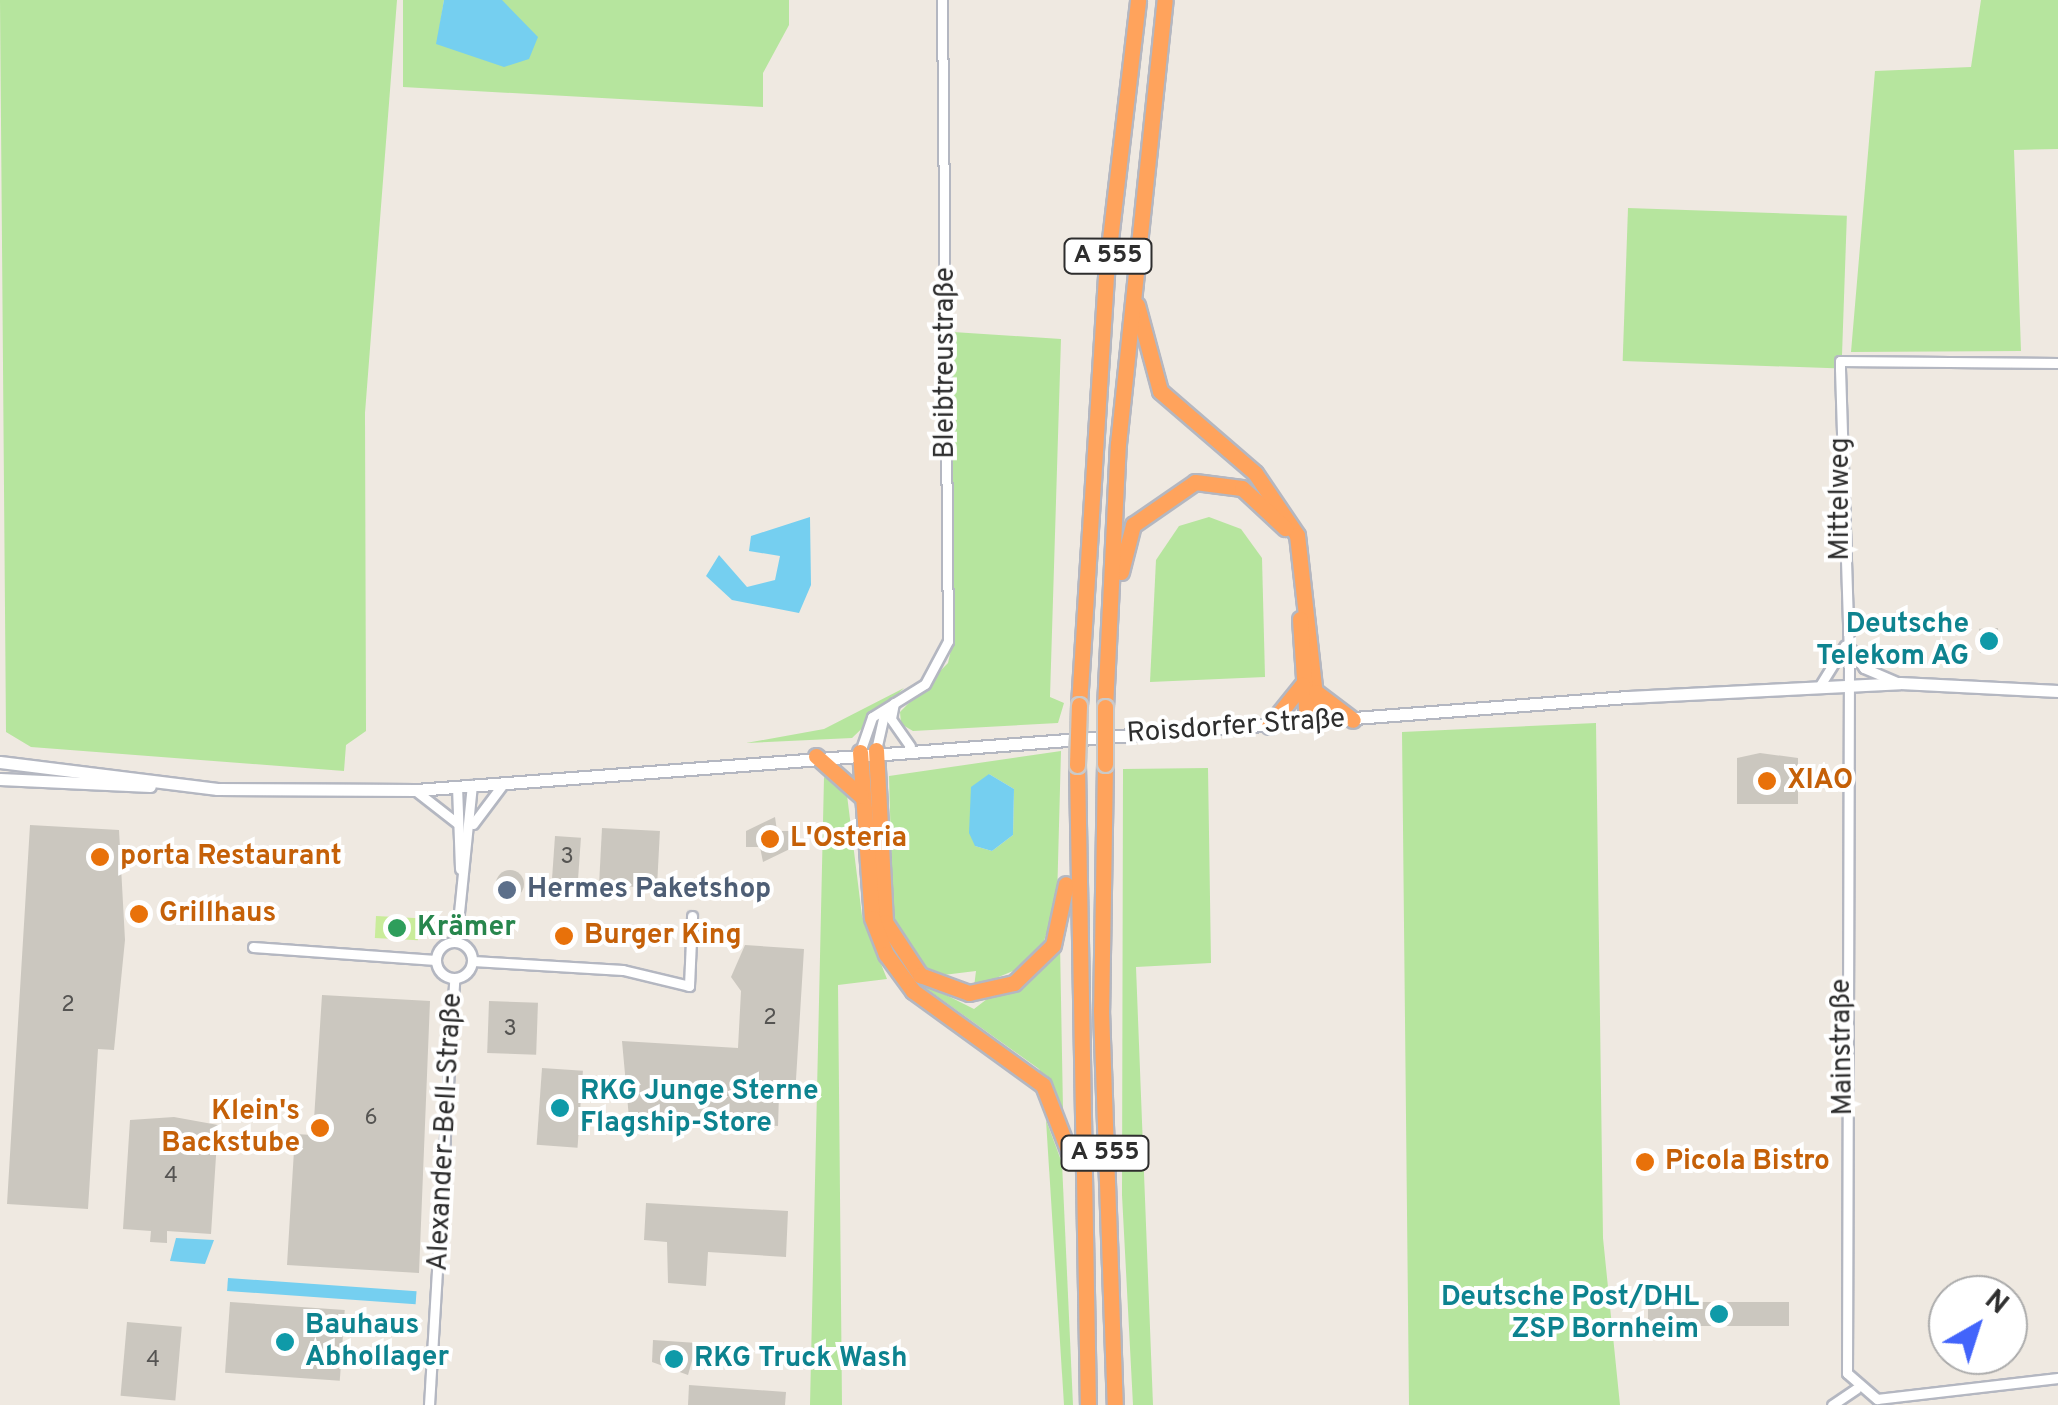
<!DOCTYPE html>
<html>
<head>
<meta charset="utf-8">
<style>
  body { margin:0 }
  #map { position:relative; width:2058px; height:1405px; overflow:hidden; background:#efe9e1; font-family:Overpass,sans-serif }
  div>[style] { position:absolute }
  .green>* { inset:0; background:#b6e59e; transform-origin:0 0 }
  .pitch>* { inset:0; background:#c9ec9a; transform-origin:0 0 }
  .water>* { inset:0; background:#75cff0; transform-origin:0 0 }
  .building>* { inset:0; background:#cbc7bf; transform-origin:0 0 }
  .round { border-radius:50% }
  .roads { filter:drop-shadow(2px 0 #b4b7c1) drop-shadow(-2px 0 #b4b7c1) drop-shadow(0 2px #b4b7c1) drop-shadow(0 -2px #b4b7c1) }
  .minor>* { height:9px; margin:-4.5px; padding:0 4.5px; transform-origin:4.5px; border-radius:4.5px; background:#fff }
  .minor>.ring { margin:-4.5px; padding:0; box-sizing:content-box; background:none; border:9px solid #fff; border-radius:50% }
  .secondary>* { height:11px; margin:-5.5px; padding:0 5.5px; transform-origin:5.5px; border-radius:5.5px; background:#fff }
  .motorway>* { height:15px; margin:-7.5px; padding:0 7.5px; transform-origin:7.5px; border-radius:7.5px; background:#ffa35c }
  .bridges { filter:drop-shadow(2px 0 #c9c9c9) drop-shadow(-2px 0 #c9c9c9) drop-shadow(0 2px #c9c9c9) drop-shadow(0 -2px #c9c9c9) }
  .motorway-bridge>* { height:15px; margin:-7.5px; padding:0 7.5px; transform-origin:7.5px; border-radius:7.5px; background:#ffa35c }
  .dots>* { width:28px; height:28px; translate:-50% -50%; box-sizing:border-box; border:5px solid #fff; border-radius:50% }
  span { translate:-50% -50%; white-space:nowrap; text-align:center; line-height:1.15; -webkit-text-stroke:8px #fff; paint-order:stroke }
  .number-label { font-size:22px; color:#555452 }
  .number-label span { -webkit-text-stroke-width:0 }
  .shield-label span { padding:2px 8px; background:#fff; border:2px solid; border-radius:8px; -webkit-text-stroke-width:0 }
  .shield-label { font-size:25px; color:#2e2e2e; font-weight:700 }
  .street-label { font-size:28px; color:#2e2e2e }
  .culture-label { font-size:28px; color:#0d838f; font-weight:700 }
  .right { translate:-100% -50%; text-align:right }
  .left { translate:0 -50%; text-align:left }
  .food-label { font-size:28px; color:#c56008; font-weight:700 }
  .service-label { font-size:28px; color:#4e5e75; font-weight:700 }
  .leisure-label { font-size:28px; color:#27864d; font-weight:700 }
  .north { position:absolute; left:1928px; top:1275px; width:100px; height:100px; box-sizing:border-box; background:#fff; border:2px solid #ababab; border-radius:50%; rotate:39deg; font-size:28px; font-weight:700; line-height:40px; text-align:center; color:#2e2e2e }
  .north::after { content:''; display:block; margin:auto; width:35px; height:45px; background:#4264fb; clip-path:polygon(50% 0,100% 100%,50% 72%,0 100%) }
</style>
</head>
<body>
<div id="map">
  <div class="green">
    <div style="clip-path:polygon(0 0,397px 0,365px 413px,366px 731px,346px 745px,344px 771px,31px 747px,6px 732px)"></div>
    <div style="clip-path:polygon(403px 0,444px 0,437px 44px,502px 0,789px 0,789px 25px,763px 73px,763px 107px,403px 87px)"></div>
    <div style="clip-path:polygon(1981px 0,2058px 0,2058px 149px,2014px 150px,2021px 351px,1851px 352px,1875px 71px,1971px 67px)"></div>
    <div style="left:1628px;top:208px;width:219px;height:153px;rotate:2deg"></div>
    <div style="clip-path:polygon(953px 332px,1061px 339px,1050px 697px,1064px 703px,1058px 723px,913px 731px,901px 724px,900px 712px,948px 663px,953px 641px)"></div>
    <div style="clip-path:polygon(1209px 517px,1241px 529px,1262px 558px,1265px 677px,1150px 682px,1156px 560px,1179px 526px)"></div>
    <div style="clip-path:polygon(904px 688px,852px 738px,746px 743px,824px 729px)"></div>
    <div style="clip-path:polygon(1596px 723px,1603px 1238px,1620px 1405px,1409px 1405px,1402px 732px)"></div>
    <div style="clip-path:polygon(evenodd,1061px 751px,1057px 900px,1044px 941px,1028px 965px,974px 987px,976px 971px,935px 976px,906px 950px,893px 916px,889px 776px,1061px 751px,989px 774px,1014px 789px,1013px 835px,992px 851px,975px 846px,989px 774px)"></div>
    <div style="clip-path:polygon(1208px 768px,1211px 963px,1136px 967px,1153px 1405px,1133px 1405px,1122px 1195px,1123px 769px)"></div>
    <div style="clip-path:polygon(824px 777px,846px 787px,862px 916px,887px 979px,838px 985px,842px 1405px,810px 1405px)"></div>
    <div style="clip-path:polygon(1060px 943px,1063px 1110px,1039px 1069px,910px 977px,974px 1009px)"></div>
    <div style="clip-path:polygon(1046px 1120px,1062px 1163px,1073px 1405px,1064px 1405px)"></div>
  </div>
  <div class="pitch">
    <div style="left:376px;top:916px;width:43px;height:22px;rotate:3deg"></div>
  </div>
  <div class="water">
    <div style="clip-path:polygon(444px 0,502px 0,538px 37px,529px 59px,504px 67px,436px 44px)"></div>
    <div style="clip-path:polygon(810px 517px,811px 585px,799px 613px,732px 600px,706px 576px,719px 555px,747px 587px,775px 580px,780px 556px,749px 551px,751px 536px)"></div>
    <div style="clip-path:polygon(989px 774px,1014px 789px,1013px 835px,992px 851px,975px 846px,969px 833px,971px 787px)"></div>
    <div style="clip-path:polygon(176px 1238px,214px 1240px,205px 1264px,170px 1261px)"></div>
    <div style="left:228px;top:1278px;width:189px;height:13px;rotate:4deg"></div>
  </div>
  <div class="building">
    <div style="left:1998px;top:628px;width:24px;height:19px;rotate:88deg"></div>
    <div style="clip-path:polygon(1760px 753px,1798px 758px,1798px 804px,1737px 804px,1737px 758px)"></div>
    <div style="clip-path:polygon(775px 817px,777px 831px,794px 831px,794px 847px,763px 862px,760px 847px,746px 847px,746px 831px)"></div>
    <div style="clip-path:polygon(30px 825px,119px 830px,125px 940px,114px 1050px,98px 1049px,88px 1209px,7px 1204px)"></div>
    <div style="left:602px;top:828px;width:58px;height:57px;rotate:3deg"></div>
    <div style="left:555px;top:836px;width:26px;height:43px;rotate:4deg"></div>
    <div class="round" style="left:496px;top:870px;width:28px;height:28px"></div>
    <div style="clip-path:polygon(745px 945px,804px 949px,795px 1096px,779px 1095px,778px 1126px,629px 1118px,622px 1041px,738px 1048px,741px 991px,731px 977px)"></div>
    <div style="clip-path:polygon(322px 995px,430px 1001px,419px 1273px,287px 1265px,295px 1134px,313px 1135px)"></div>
    <div style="left:489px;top:1001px;width:49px;height:52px;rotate:2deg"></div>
    <div style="left:542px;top:1068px;width:41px;height:77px;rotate:4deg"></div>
    <div style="clip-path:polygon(174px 1117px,218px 1125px,211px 1234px,167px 1231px,167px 1243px,150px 1242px,151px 1231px,123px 1229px,130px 1120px)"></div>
    <div style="clip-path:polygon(646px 1203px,788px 1211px,786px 1257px,708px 1252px,706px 1286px,668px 1283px,667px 1242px,644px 1240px)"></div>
    <div style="left:230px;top:1302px;width:115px;height:71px;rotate:4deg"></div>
    <div style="left:1648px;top:1302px;width:141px;height:24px"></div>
    <div style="left:127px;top:1322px;width:55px;height:74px;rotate:5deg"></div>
    <div style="clip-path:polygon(653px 1340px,697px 1343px,688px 1375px,652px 1362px)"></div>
    <div style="clip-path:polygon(689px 1385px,786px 1392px,785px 1405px,688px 1405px)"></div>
  </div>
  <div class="roads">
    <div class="minor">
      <div style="left:2058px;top:363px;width:218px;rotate:-179.5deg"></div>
      <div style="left:1840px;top:361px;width:8px;rotate:90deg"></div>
      <div style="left:1840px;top:369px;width:293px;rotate:88.2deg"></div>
      <div style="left:1849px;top:662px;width:711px;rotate:90.16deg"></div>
      <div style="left:1847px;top:1373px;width:40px;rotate:41deg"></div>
      <div style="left:1877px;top:1399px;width:182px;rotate:-6.6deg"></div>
      <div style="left:1851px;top:649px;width:23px;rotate:56deg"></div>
      <div style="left:1864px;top:668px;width:36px;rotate:23deg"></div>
      <div style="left:1819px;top:687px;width:49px;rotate:-58.2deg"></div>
      <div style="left:894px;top:703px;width:16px;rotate:101deg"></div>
      <div style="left:891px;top:719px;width:33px;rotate:55deg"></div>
      <div style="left:876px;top:750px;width:41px;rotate:-77.3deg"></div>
      <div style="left:860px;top:752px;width:37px;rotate:-71deg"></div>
      <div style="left:872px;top:717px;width:62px;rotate:-31.9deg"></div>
      <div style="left:925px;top:684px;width:49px;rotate:-61.9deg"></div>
      <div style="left:948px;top:641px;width:641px;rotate:-90.54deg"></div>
      <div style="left:457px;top:786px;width:83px;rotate:87.9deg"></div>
      <div style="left:416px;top:791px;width:52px;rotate:38deg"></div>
      <div style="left:473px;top:824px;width:50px;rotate:-53.1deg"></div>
      <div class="ring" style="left:436px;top:942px;width:27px;height:27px"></div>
      <div style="left:456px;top:942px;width:158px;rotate:-84.2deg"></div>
      <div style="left:253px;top:947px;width:183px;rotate:4.1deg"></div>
      <div style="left:473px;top:961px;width:150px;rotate:3.4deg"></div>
      <div style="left:623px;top:970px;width:68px;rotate:13.6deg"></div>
      <div style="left:689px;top:986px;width:70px;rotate:-87.5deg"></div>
      <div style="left:429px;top:1405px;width:427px;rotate:-86.6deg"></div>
      <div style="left:1832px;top:1405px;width:29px;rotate:-34deg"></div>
    </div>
    <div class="secondary">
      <div style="left:0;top:762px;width:219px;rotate:7.1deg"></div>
      <div style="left:217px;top:789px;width:199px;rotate:0.3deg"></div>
      <div style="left:416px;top:790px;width:1216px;rotate:-4.39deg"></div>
      <div style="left:1628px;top:697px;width:272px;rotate:-2.9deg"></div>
      <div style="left:1900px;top:683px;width:158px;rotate:2.9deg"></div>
      <div style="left:0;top:779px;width:150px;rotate:2.7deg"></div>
    </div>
    <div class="motorway">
      <div style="left:1137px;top:305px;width:89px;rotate:75deg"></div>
      <div style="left:1160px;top:391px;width:125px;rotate:40.8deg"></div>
      <div style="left:1255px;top:473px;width:75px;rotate:55.9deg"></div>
      <div style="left:1297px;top:535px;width:189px;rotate:83.6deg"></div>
      <div style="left:1121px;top:572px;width:49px;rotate:-75.7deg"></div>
      <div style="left:1133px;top:525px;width:75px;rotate:-34.7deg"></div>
      <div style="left:1195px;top:482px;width:47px;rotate:7.3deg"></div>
      <div style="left:1242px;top:488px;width:59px;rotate:42.9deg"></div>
      <div style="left:1300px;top:619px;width:104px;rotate:86.1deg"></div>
      <div style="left:1316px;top:692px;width:46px;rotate:37.1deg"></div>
      <div style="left:1079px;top:705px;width:441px;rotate:-86.4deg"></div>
      <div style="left:1107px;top:265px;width:267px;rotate:-83.3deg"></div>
      <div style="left:1105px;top:707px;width:263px;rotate:-87.2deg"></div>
      <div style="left:1118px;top:444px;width:446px;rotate:-84deg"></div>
      <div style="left:1269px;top:726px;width:53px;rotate:-51.2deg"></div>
      <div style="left:876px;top:750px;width:172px;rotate:87deg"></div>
      <div style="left:885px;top:922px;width:64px;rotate:56.6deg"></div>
      <div style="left:920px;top:975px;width:52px;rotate:20.2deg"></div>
      <div style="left:969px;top:993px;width:46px;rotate:-12.5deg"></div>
      <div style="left:1014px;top:983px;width:54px;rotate:-44.3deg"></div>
      <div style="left:1053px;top:945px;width:62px;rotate:-78deg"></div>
      <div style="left:860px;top:752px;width:166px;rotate:85.9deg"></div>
      <div style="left:872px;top:918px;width:39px;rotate:69deg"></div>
      <div style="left:886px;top:954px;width:46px;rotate:53.9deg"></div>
      <div style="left:913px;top:991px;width:160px;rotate:35.9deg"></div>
      <div style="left:1043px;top:1085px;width:80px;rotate:68.9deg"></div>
      <div style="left:816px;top:756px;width:60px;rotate:41.6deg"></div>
      <div style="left:1105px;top:764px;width:246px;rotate:90.9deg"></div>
      <div style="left:1101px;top:1010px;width:395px;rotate:88deg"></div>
      <div style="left:1077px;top:765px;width:640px;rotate:89.02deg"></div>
    </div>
  </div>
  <div class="bridges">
    <div class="motorway-bridge">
      <div style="left:1105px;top:764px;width:57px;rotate:-90deg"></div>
      <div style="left:1077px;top:765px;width:60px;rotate:-88.1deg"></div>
    </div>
  </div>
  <div class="dots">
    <div style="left:1989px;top:641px;background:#0f9aa8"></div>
    <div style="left:1767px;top:781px;background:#e8710a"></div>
    <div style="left:770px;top:839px;background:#e8710a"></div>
    <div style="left:100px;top:857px;background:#e8710a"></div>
    <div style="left:507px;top:890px;background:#5c6f8a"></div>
    <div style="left:139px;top:914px;background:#e8710a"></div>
    <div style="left:397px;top:928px;background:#2e9e5b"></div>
    <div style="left:564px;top:936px;background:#e8710a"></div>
    <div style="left:560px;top:1108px;background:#0f9aa8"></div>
    <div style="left:320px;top:1128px;background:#e8710a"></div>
    <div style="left:1645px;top:1162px;background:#e8710a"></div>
    <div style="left:1719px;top:1314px;background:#0f9aa8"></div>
    <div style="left:285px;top:1342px;background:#0f9aa8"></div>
    <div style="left:674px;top:1359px;background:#0f9aa8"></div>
  </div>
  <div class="number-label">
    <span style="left:567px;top:858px">3</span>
    <span style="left:68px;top:1006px">2</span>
    <span style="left:770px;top:1019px">2</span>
    <span style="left:510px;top:1030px">3</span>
    <span style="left:371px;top:1119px">6</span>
    <span style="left:171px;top:1177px">4</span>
    <span style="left:153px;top:1361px">4</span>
  </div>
  <div class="shield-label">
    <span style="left:1108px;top:256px">A 555</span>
    <span style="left:1105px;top:1153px">A 555</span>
  </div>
  <div class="street-label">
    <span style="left:946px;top:363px;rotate:-90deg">Bleibtreustraße</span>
    <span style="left:1841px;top:499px;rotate:-90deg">Mittelweg</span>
    <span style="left:1236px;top:727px;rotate:-4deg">Roisdorfer Straße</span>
    <span style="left:1843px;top:1047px;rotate:-91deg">Mainstraße</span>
    <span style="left:446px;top:1132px;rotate:-87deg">Alexander-Bell-Straße</span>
  </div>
  <div class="culture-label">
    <span class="right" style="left:1969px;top:641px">Deutsche<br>Telekom AG</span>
    <span class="left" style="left:580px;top:1108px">RKG Junge Sterne<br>Flagship-Store</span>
    <span class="right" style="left:1699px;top:1314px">Deutsche Post/DHL<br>ZSP Bornheim</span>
    <span class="left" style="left:305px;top:1342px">Bauhaus<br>Abhollager</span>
    <span class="left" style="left:694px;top:1359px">RKG Truck Wash</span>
  </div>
  <div class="food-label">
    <span class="left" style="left:1787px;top:781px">XIAO</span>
    <span class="left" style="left:790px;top:839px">L'Osteria</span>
    <span class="left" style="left:120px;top:857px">porta Restaurant</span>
    <span class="left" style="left:159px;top:914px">Grillhaus</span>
    <span class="left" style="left:584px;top:936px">Burger King</span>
    <span class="right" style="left:300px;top:1128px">Klein's<br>Backstube</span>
    <span class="left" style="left:1665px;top:1162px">Picola Bistro</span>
  </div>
  <div class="service-label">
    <span class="left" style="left:527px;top:890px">Hermes Paketshop</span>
  </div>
  <div class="leisure-label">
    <span class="left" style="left:417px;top:928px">Krämer</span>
  </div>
  <div class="north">N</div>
</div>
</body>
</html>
